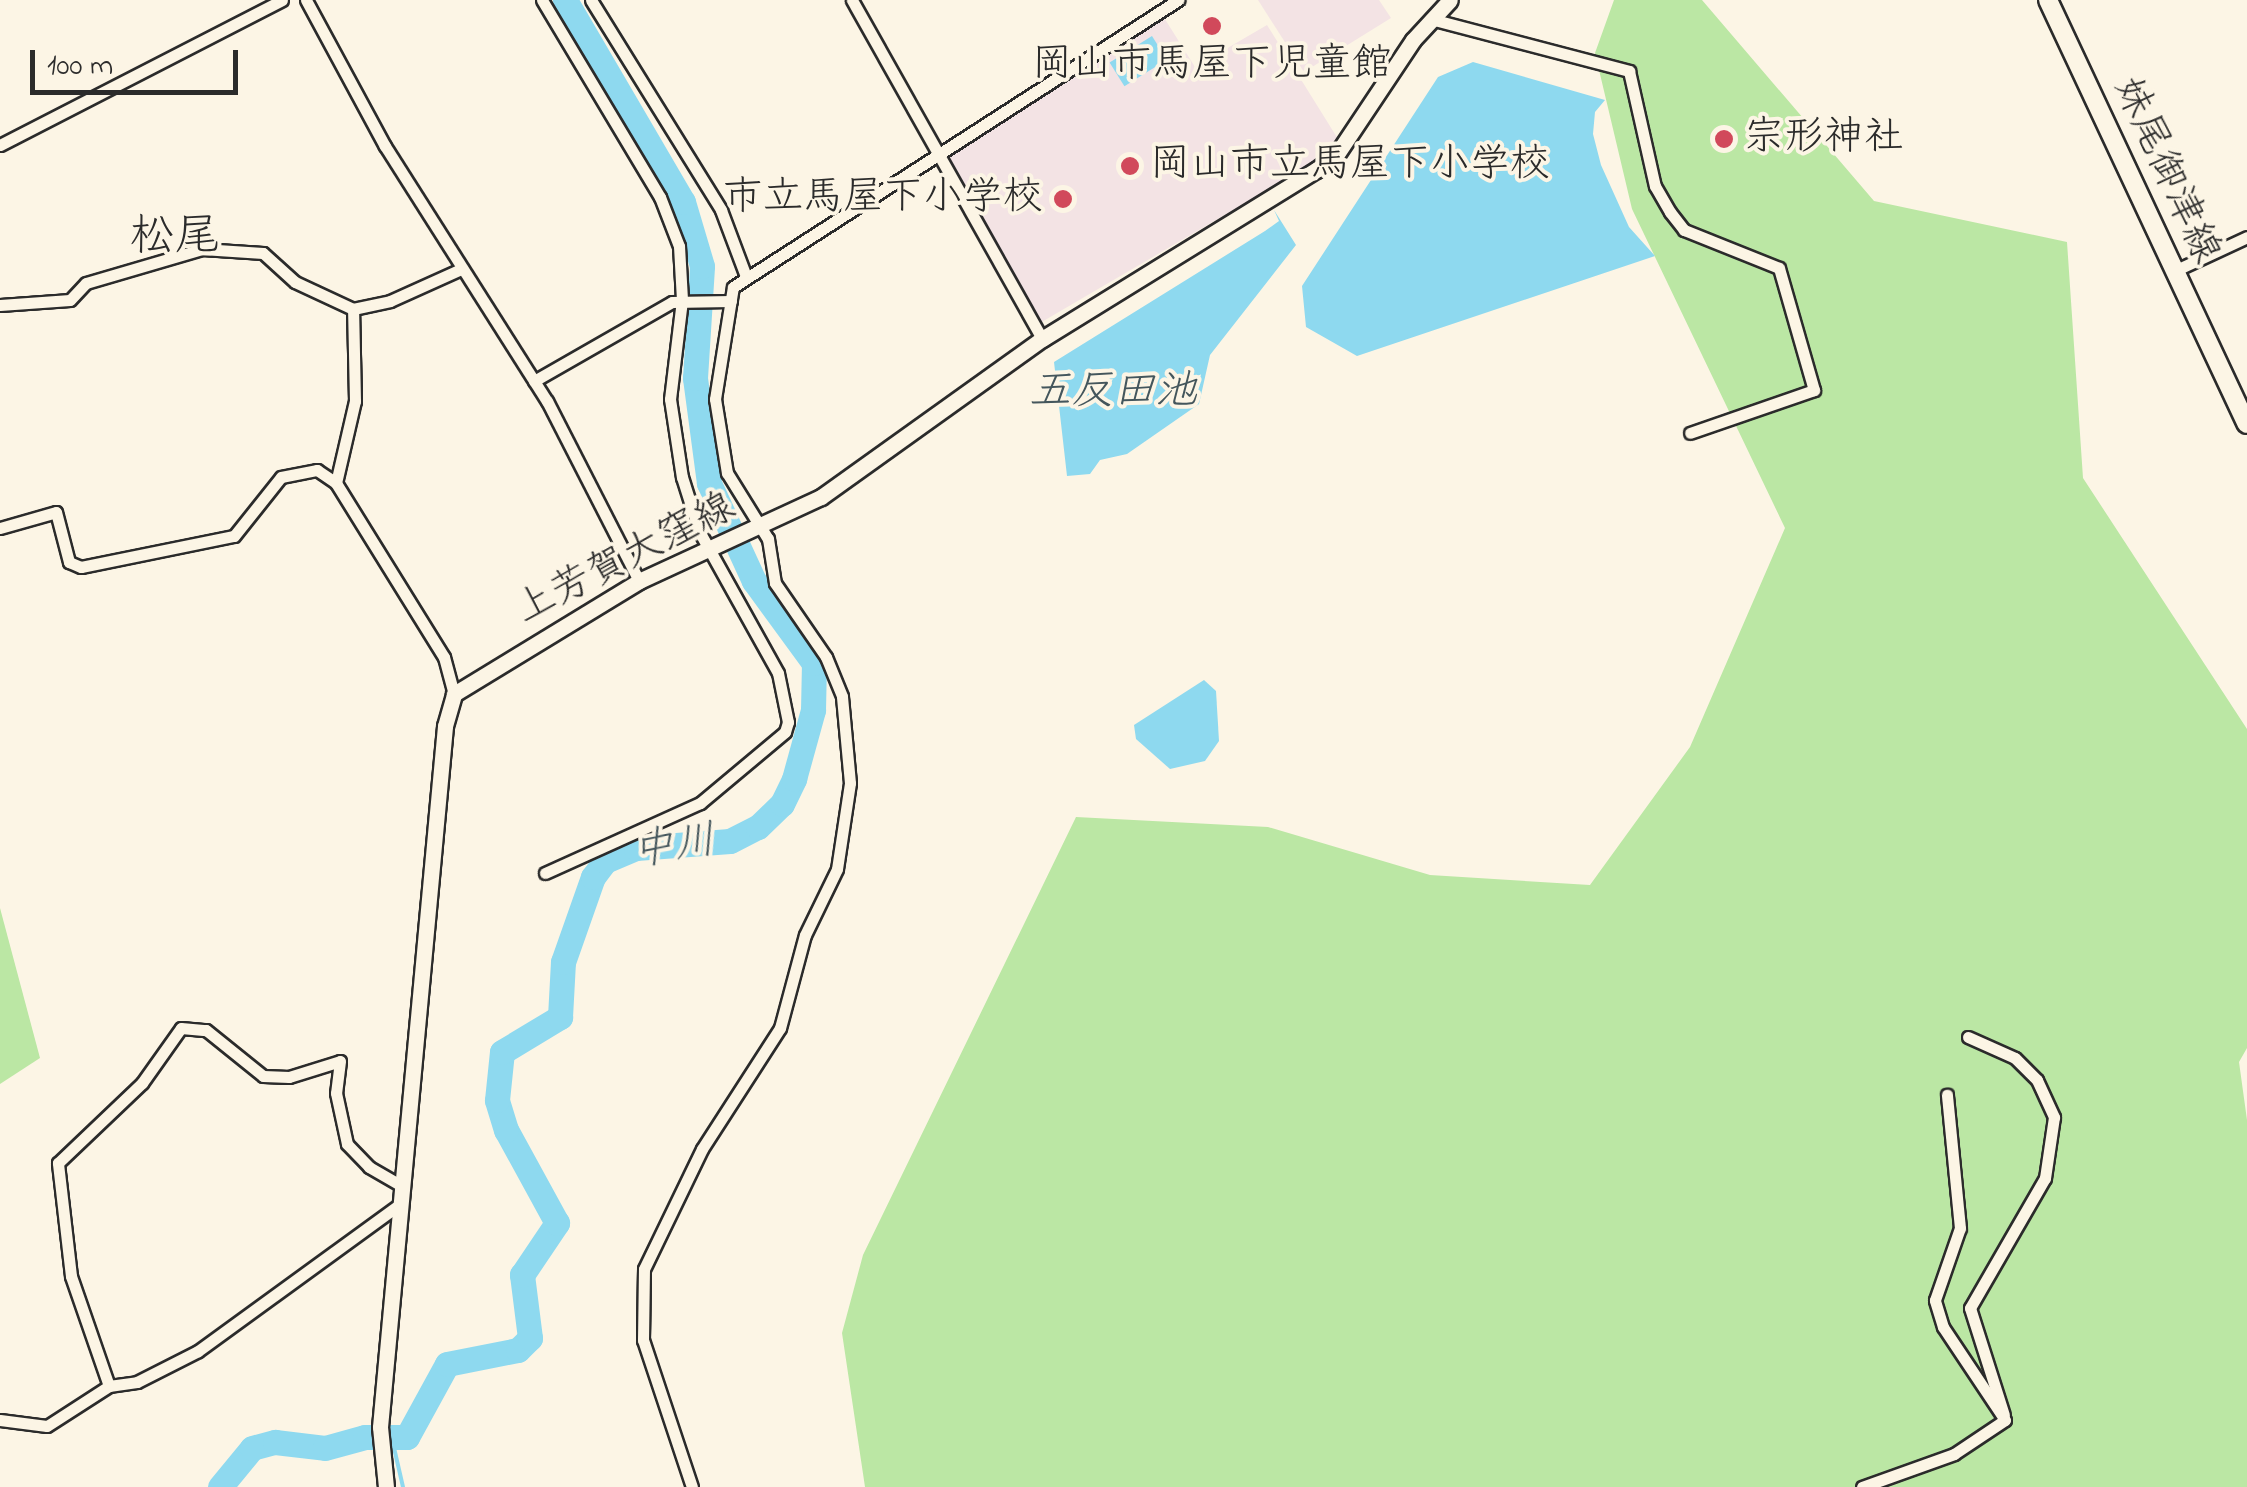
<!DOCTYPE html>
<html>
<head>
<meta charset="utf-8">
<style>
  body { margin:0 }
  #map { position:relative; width:2247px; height:1487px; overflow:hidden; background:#fcf5e5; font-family:"Indie Flower","Klee One",sans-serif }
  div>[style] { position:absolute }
  .built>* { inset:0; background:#f3e3e4 }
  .green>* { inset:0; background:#bbe7a4 }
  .water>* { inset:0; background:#8ed9ef; transform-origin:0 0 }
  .stream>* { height:4px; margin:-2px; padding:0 2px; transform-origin:2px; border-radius:2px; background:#8ed9ef }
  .river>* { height:25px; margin:-12.5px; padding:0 12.5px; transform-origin:12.5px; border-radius:12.5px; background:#8ed9ef }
  .roads { filter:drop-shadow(2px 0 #2b2b2b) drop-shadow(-2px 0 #2b2b2b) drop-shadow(0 2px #2b2b2b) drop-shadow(0 -2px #2b2b2b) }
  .street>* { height:11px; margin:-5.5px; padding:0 5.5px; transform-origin:5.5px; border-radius:5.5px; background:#fcf5e5 }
  .secondary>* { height:15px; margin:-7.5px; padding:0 7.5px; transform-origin:7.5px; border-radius:7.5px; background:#fcf5e5 }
  .primary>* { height:18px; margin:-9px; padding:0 9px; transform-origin:9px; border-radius:9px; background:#fcf5e5 }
  .dots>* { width:28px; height:28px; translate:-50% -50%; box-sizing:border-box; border:5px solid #fcf5e5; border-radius:50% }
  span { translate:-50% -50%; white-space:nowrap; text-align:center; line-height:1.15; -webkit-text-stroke:8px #fcf5e5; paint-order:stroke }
  .poi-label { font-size:40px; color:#2b2b2b }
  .left { translate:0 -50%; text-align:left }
  .right { translate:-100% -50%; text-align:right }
  .street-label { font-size:40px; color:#2b2b2b }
  .water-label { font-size:42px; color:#44565c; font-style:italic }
  .quarter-label { font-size:45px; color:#2b2b2b }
  .scale { position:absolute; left:30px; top:50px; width:208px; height:45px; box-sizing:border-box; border:5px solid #2b2b2b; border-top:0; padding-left:12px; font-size:30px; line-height:35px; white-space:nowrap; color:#2b2b2b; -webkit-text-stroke:8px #fcf5e5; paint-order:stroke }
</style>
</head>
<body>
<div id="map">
  <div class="built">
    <div style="clip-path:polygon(1258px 0,1379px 0,1391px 18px,1304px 72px)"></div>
    <div style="clip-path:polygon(1163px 16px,1195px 67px,1267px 25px,1338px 139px,1317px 161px,1040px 323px,947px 159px,950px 150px)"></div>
  </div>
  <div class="green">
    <div style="clip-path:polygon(1614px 0,1702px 0,1874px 201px,2067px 242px,2083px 478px,2247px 729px,2247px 1048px,2239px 1062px,2247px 1120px,2247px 1487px,865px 1487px,842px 1333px,863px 1255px,1076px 817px,1268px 827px,1430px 875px,1590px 885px,1690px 747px,1785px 528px,1632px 209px,1595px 53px)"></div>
    <div style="clip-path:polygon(0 908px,40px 1058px,0 1084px)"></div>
  </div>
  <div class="water">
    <div style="left:1152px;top:36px;width:28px;height:50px;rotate:58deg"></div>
    <div style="clip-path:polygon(1473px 62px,1605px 100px,1595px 112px,1593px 134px,1601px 165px,1629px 227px,1655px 256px,1357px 356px,1306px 327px,1302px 286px,1438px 77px)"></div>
    <div style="clip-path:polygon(1274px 210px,1296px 245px,1210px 355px,1199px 404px,1127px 454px,1100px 460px,1090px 474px,1067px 476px,1054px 362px,1265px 231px,1279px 221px)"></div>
    <div style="clip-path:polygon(1204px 680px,1216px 691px,1219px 741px,1205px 761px,1170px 769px,1136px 739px,1134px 725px)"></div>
  </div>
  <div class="stream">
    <div style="left:392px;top:1439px;width:49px;rotate:77.1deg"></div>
  </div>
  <div class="river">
    <div style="left:220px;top:1487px;width:50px;rotate:-50.6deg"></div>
    <div style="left:252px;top:1448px;width:24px;rotate:-15deg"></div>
    <div style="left:275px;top:1442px;width:50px;rotate:6.8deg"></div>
    <div style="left:325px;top:1448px;width:41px;rotate:-15.4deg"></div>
    <div style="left:365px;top:1437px;width:42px"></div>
    <div style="left:407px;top:1437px;width:83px;rotate:-61.3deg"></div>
    <div style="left:447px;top:1364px;width:72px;rotate:-11.2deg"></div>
    <div style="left:518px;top:1350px;width:17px;rotate:-45deg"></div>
    <div style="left:530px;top:1338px;width:64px;rotate:-97.2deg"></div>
    <div style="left:522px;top:1275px;width:63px;rotate:-56.1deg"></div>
    <div style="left:557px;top:1223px;width:106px;rotate:-118.7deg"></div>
    <div style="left:506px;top:1130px;width:31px;rotate:-107deg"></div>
    <div style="left:497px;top:1100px;width:48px;rotate:-84.1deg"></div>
    <div style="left:502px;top:1052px;width:68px;rotate:-31.1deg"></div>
    <div style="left:560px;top:1017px;width:55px;rotate:-86.9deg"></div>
    <div style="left:563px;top:962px;width:90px;rotate:-70.6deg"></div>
    <div style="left:593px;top:877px;width:20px;rotate:-53deg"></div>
    <div style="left:605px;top:861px;width:34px;rotate:-23deg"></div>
    <div style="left:636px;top:848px;width:94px;rotate:-4.3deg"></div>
    <div style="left:730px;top:841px;width:31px;rotate:-27deg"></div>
    <div style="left:758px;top:827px;width:33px;rotate:-44deg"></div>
    <div style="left:782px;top:804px;width:28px;rotate:-64deg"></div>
    <div style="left:794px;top:779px;width:72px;rotate:-74.6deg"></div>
    <div style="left:813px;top:710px;width:47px;rotate:-88.8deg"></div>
    <div style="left:814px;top:663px;width:102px;rotate:-126.2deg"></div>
    <div style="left:754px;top:581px;width:108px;rotate:-114.7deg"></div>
    <div style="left:709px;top:483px;width:106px;rotate:-97.6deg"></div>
    <div style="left:695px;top:378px;width:112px;rotate:-86.4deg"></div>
    <div style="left:702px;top:266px;width:67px;rotate:-106.5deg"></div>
    <div style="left:683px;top:202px;width:234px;rotate:-120.3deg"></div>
  </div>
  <div class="roads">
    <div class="street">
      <div style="left:306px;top:0;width:166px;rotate:61.6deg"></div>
      <div style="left:385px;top:146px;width:302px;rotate:57.6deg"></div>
      <div style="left:547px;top:401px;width:202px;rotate:62.9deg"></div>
      <div style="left:542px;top:0;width:230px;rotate:59.1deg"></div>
      <div style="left:660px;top:197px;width:53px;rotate:68.8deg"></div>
      <div style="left:679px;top:246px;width:54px;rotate:86.8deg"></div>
      <div style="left:682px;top:300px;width:100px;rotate:96.9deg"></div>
      <div style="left:670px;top:399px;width:79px;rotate:81.3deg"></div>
      <div style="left:682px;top:477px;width:57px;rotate:72.5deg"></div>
      <div style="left:699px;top:531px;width:162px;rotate:60.9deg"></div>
      <div style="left:778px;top:673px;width:50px;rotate:78.5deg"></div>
      <div style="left:788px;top:722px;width:10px;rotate:107deg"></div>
      <div style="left:785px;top:732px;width:111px;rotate:140.1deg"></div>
      <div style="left:700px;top:803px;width:170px;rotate:155.7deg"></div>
      <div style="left:591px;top:0;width:247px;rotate:58.2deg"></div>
      <div style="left:721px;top:210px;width:68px;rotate:69.4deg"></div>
      <div style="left:852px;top:0;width:389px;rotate:60.7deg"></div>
      <div style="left:1431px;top:19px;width:205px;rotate:14.7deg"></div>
      <div style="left:1629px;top:71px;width:118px;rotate:77.3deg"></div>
      <div style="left:1655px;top:186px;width:30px;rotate:60deg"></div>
      <div style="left:1670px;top:212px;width:23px;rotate:52deg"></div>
      <div style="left:1684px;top:230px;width:102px;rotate:21.8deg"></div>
      <div style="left:1779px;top:268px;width:127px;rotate:74deg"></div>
      <div style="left:1814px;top:390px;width:131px;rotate:160.9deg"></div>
      <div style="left:0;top:145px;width:317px;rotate:-27.2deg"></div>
      <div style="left:2172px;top:272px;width:83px;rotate:-25deg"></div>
      <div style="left:0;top:305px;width:70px;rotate:-4.1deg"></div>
      <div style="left:70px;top:300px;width:23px;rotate:-47deg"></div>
      <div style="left:86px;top:283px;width:121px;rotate:-16.3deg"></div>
      <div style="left:202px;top:249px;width:61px;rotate:3.8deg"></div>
      <div style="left:263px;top:253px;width:43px;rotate:42.2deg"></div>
      <div style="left:295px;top:282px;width:64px;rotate:25deg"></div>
      <div style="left:353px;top:309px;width:38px;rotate:-12deg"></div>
      <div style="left:390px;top:301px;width:78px;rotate:-24.3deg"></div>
      <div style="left:534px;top:381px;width:159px;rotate:-29.8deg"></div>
      <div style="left:672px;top:302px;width:59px;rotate:-1deg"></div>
      <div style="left:336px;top:483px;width:84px;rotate:-77deg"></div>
      <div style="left:355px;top:401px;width:92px;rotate:-91.2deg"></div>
      <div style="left:0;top:528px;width:58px;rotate:-15.9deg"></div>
      <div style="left:56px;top:512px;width:52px;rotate:75.4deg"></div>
      <div style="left:69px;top:562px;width:13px;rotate:23deg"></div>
      <div style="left:81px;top:567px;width:156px;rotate:-11.5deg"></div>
      <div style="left:234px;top:536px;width:75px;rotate:-51.5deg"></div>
      <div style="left:281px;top:477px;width:37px;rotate:-11deg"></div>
      <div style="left:317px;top:470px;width:23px;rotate:34deg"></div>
      <div style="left:336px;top:483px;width:205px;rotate:58.2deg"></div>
      <div style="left:444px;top:657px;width:38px;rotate:75deg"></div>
      <div style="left:1968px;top:1037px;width:51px;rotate:24.1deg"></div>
      <div style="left:2015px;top:1058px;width:31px;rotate:45deg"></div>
      <div style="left:2037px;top:1080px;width:41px;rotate:65.3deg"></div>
      <div style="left:2054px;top:1117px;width:62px;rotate:98.4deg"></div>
      <div style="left:2045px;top:1178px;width:150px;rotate:120deg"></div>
      <div style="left:1970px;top:1308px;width:112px;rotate:72.4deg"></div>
      <div style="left:109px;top:1386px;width:116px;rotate:-109.1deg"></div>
      <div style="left:71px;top:1276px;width:114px;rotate:-96.6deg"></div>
      <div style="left:58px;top:1163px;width:116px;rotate:-43.6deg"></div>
      <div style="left:142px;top:1083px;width:67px;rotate:-54.7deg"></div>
      <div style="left:181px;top:1028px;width:25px;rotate:5deg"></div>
      <div style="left:206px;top:1030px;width:73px;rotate:38.9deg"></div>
      <div style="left:263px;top:1076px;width:26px;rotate:2deg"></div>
      <div style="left:289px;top:1077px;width:53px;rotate:-17.4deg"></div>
      <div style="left:340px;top:1061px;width:32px;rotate:97deg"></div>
      <div style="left:336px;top:1093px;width:52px;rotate:77.8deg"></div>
      <div style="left:347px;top:1144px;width:32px;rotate:46deg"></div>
      <div style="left:369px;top:1167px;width:38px;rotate:30deg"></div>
      <div style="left:0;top:1420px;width:47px;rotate:7.3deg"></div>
      <div style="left:47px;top:1426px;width:74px;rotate:-32.8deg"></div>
      <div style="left:109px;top:1386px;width:28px;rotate:-8deg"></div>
      <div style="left:137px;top:1382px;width:68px;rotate:-26.9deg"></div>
      <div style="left:198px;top:1351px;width:250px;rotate:-36deg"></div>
      <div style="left:692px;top:1487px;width:155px;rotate:-108.4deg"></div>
      <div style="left:643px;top:1340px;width:71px;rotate:-89.2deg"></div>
      <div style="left:644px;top:1269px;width:133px;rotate:-64.2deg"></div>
      <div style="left:702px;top:1149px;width:144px;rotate:-57.2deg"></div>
      <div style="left:780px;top:1028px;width:96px;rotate:-75deg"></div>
      <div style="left:805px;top:935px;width:73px;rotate:-64.1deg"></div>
      <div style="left:837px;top:869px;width:87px;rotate:-81.4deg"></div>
      <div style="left:850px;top:783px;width:87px;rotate:-95.3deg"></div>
      <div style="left:842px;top:696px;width:42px;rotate:-112.3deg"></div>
      <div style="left:826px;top:657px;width:90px;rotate:-124.6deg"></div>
      <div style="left:775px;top:583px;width:45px;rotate:-99deg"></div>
      <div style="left:768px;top:539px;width:78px;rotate:-121.8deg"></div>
      <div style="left:727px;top:473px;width:75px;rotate:-99.2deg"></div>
      <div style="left:715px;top:399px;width:113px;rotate:-80.9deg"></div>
      <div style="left:733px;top:287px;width:530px;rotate:-32.82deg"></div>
      <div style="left:1862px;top:1487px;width:98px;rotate:-19.7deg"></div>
      <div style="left:1954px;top:1454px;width:61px;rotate:-33.7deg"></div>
      <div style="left:2005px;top:1420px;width:112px;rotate:-123.7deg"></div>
      <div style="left:1943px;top:1327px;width:28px;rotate:-107deg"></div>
      <div style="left:1935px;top:1300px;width:76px;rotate:-70.9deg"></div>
      <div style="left:1960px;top:1228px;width:134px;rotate:-95.6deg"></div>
    </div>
    <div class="secondary">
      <div style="left:386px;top:1487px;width:60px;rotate:-95.7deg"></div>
      <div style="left:380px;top:1427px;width:704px;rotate:-84.7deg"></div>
      <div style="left:445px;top:726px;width:33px;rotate:-74deg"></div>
      <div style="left:454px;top:694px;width:217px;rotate:-31.4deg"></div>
      <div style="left:639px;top:581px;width:200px;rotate:-24.8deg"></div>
      <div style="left:821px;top:497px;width:272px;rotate:-35.6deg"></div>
      <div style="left:1042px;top:339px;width:322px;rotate:-31.7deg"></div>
      <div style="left:1316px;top:170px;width:26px;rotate:-37deg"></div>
      <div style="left:1337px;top:154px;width:137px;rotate:-56.3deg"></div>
      <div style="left:1413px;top:40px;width:54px;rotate:-47.2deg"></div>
    </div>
    <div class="primary">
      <div style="left:2048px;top:0;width:468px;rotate:64.9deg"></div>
    </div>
  </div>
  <div class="dots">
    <div style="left:1212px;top:26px;background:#d1495b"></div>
    <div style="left:1724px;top:139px;background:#d1495b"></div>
    <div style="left:1130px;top:166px;background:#d1495b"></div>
    <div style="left:1063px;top:199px;background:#d1495b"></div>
  </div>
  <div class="poi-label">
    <span style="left:1212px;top:66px">岡山市馬屋下児童館</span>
    <span class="left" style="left:1744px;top:139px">宗形神社</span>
    <span class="left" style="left:1150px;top:166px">岡山市立馬屋下小学校</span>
    <span class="right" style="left:1043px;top:199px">市立馬屋下小学校</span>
  </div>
  <div class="street-label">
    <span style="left:2165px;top:171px;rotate:65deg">妹尾御津線</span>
    <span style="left:626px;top:560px;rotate:-27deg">上芳賀大窪線</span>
  </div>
  <div class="water-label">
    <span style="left:1113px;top:393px">五反田池</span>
    <span style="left:674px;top:848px;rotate:-9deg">中川</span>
  </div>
  <div class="quarter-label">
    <span style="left:175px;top:239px">松尾</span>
  </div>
  <div class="scale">100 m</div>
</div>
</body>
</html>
